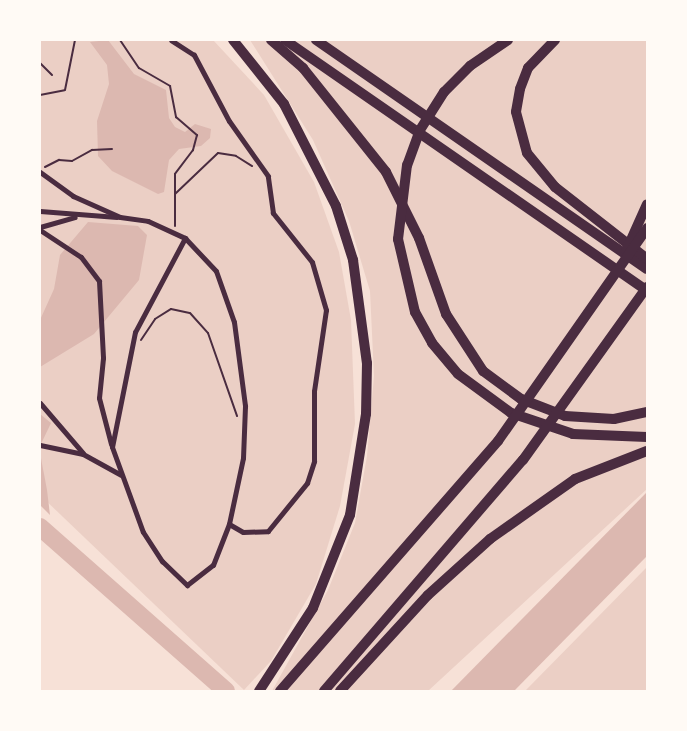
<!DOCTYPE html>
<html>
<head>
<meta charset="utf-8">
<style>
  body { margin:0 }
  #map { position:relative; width:687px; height:731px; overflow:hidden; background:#f7e1d7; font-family:"PT Sans Narrow",sans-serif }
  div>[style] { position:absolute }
  .green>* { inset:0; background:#ebcfc5 }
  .water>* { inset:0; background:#dcb8b0 }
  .river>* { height:18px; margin:-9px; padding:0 9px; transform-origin:9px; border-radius:9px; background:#dcb8b0 }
  .path>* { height:2px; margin:-1px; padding:0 1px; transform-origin:1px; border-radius:1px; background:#4a2c40 }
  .minor>* { height:5px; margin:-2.5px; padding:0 2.5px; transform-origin:2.5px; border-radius:2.5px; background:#4a2c40 }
  .motorway>* { height:10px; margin:-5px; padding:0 5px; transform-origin:5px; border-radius:5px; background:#4a2c40 }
  span { translate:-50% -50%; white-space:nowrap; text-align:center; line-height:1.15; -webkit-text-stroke:5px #fffaf5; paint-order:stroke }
  .frame { position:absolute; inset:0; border:41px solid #fffaf5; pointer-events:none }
</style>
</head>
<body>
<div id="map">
  <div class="green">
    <div style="clip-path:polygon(40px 40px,213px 40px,264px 95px,314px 182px,339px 252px,351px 320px,355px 424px,340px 506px,316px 584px,271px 661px,244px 690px,40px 495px)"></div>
    <div style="clip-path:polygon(250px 40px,647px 40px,647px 489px,428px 691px,272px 691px,328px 590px,355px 523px,367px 456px,374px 376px,370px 291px,349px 221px,313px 140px)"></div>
    <div style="clip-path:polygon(647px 567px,647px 691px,525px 691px)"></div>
  </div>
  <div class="water">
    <div style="clip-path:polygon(108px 40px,134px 74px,166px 90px,169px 118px,175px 127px,185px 132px,195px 124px,211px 129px,210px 138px,201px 146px,179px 149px,169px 160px,164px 192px,158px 194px,112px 171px,98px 156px,97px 121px,109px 84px,107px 65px,90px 42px)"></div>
    <div style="clip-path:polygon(88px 222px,138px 226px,147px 235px,139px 280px,94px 334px,40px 367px,40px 320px,54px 289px,60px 255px)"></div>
    <div style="clip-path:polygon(40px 414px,51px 423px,40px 446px)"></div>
    <div style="clip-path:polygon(40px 453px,47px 490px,50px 515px,40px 505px)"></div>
    <div style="clip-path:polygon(647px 492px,647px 556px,514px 691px,451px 691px)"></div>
  </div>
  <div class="river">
    <div style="left:40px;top:527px;width:248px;rotate:41.4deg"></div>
  </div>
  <div class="path">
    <div style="left:120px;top:40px;width:34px;rotate:56deg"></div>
    <div style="left:139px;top:68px;width:36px;rotate:30deg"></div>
    <div style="left:170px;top:86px;width:32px;rotate:79deg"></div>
    <div style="left:176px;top:117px;width:28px;rotate:41deg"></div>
    <div style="left:197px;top:135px;width:16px;rotate:105deg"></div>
    <div style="left:193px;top:150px;width:30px;rotate:127deg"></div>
    <div style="left:175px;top:174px;width:52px;rotate:90deg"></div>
    <div style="left:40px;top:63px;width:17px;rotate:45deg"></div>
    <div style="left:40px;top:95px;width:25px;rotate:-11deg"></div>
    <div style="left:65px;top:90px;width:51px;rotate:-78.7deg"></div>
    <div style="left:45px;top:167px;width:16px;rotate:-27deg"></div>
    <div style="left:59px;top:160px;width:13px;rotate:4deg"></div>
    <div style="left:72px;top:161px;width:23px;rotate:-29deg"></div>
    <div style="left:92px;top:150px;width:20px;rotate:-3deg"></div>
    <div style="left:175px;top:194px;width:59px;rotate:-43.6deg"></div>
    <div style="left:218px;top:153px;width:18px;rotate:9deg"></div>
    <div style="left:236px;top:156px;width:19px;rotate:32deg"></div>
    <div style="left:141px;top:340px;width:25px;rotate:-56deg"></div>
    <div style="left:155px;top:319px;width:19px;rotate:-32deg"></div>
    <div style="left:171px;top:309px;width:19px;rotate:12deg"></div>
    <div style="left:190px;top:313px;width:27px;rotate:48deg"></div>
    <div style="left:208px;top:333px;width:88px;rotate:70.7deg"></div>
  </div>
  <div class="minor">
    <div style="left:40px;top:172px;width:41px;rotate:36deg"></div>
    <div style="left:73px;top:196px;width:51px;rotate:24.1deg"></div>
    <div style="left:120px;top:217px;width:28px;rotate:8deg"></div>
    <div style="left:148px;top:221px;width:41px;rotate:24.7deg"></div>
    <div style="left:185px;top:238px;width:45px;rotate:46.8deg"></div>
    <div style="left:216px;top:271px;width:54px;rotate:70.6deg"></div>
    <div style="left:234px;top:322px;width:85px;rotate:82.5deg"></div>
    <div style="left:245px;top:406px;width:52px;rotate:92.2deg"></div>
    <div style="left:243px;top:458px;width:67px;rotate:102deg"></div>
    <div style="left:229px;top:524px;width:16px;rotate:30deg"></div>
    <div style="left:243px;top:532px;width:25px;rotate:-2deg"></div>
    <div style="left:268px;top:531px;width:62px;rotate:-50.9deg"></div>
    <div style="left:307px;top:483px;width:23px;rotate:-72deg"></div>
    <div style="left:314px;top:461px;width:70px;rotate:-90deg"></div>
    <div style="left:314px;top:391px;width:82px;rotate:-81.6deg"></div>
    <div style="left:326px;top:310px;width:50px;rotate:-106.3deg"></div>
    <div style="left:312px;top:262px;width:63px;rotate:-128.5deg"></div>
    <div style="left:273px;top:213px;width:37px;rotate:-98deg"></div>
    <div style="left:268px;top:176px;width:67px;rotate:-125.3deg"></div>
    <div style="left:229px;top:121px;width:75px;rotate:-117.9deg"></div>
    <div style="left:194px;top:55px;width:27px;rotate:-147deg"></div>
    <div style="left:40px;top:211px;width:77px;rotate:4.5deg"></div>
    <div style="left:40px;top:227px;width:36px;rotate:-16deg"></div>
    <div style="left:40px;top:230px;width:49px;rotate:33.4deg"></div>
    <div style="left:81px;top:257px;width:30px;rotate:53deg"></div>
    <div style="left:99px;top:281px;width:77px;rotate:87deg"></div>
    <div style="left:103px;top:358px;width:40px;rotate:95.7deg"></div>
    <div style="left:99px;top:398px;width:48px;rotate:75.4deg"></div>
    <div style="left:185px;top:238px;width:106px;rotate:118deg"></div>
    <div style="left:135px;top:332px;width:117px;rotate:101.3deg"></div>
    <div style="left:112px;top:447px;width:90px;rotate:70deg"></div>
    <div style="left:143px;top:532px;width:35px;rotate:57deg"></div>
    <div style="left:162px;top:561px;width:35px;rotate:44deg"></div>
    <div style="left:187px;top:585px;width:33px;rotate:-38deg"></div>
    <div style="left:213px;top:565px;width:44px;rotate:-68.7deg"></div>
    <div style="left:40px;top:403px;width:66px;rotate:49.3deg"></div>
    <div style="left:40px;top:445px;width:44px;rotate:11.8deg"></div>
    <div style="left:83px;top:454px;width:43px;rotate:28.9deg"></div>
  </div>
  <div class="motorway">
    <div style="left:233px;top:40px;width:82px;rotate:51.4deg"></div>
    <div style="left:284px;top:104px;width:114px;rotate:63deg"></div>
    <div style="left:336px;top:206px;width:57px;rotate:72.5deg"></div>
    <div style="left:353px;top:260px;width:104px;rotate:82.3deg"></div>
    <div style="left:367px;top:363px;width:51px;rotate:91.1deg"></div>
    <div style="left:366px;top:414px;width:102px;rotate:99deg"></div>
    <div style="left:350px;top:515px;width:100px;rotate:111.7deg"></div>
    <div style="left:313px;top:608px;width:99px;rotate:123deg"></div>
    <div style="left:271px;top:40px;width:43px;rotate:41.2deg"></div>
    <div style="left:303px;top:68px;width:133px;rotate:51.4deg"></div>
    <div style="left:386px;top:172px;width:74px;rotate:63.4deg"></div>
    <div style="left:419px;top:238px;width:81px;rotate:70.4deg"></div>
    <div style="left:446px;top:314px;width:68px;rotate:57deg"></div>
    <div style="left:483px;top:371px;width:47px;rotate:36.4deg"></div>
    <div style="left:521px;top:399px;width:47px;rotate:21.1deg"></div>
    <div style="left:565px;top:416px;width:49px;rotate:3.5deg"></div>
    <div style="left:614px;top:419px;width:34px;rotate:-12deg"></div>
    <div style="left:285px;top:40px;width:441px;rotate:34.7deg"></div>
    <div style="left:316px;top:40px;width:402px;rotate:34.7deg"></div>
    <div style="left:508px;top:40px;width:46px;rotate:145.6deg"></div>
    <div style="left:470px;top:66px;width:37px;rotate:135deg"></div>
    <div style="left:444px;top:92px;width:45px;rotate:122.3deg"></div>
    <div style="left:420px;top:130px;width:37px;rotate:110deg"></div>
    <div style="left:407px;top:165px;width:75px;rotate:96.9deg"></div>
    <div style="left:398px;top:239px;width:75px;rotate:76.9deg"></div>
    <div style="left:415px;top:312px;width:35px;rotate:61deg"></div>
    <div style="left:432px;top:343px;width:40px;rotate:50deg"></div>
    <div style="left:458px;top:374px;width:66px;rotate:36.3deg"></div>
    <div style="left:511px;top:413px;width:65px;rotate:18.7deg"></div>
    <div style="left:573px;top:434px;width:74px;rotate:2.3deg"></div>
    <div style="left:555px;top:40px;width:39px;rotate:134deg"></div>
    <div style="left:528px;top:68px;width:22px;rotate:111deg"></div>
    <div style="left:520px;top:89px;width:23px;rotate:100deg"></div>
    <div style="left:516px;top:112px;width:42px;rotate:75deg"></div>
    <div style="left:527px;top:153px;width:44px;rotate:50.5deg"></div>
    <div style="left:555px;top:187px;width:117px;rotate:38deg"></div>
    <div style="left:626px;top:251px;width:51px;rotate:-65.9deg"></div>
    <div style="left:280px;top:691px;width:332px;rotate:-48.9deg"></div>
    <div style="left:498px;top:441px;width:260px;rotate:-55deg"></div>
    <div style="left:324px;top:691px;width:305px;rotate:-49.3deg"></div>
    <div style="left:523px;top:460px;width:213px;rotate:-54.4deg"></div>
    <div style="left:340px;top:691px;width:130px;rotate:-47.5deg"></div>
    <div style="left:428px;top:595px;width:84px;rotate:-42.1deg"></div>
    <div style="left:490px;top:539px;width:104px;rotate:-35.2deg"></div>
    <div style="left:575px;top:479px;width:77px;rotate:-21.3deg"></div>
  </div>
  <div class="frame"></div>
</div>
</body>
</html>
